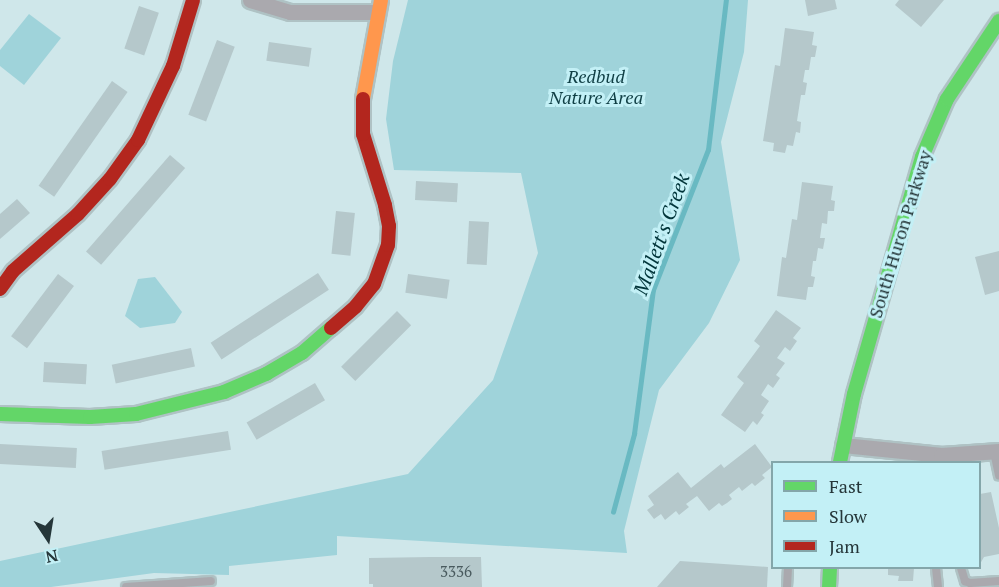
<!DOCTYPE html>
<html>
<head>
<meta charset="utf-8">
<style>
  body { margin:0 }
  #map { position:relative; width:999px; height:587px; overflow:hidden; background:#cfe7ea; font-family:"PT Serif",serif }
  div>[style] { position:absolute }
  .green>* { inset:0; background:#9fd3da }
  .stream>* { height:4.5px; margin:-2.25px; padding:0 2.25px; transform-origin:2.25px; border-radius:2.25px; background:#69b9c2 }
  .building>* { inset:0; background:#b5c8cb; transform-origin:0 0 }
  .roads { filter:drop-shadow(2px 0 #afc2c4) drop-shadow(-2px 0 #afc2c4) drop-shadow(0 2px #afc2c4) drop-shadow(0 -2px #afc2c4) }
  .lane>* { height:8px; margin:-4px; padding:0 4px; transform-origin:4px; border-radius:4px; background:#aaa9ae }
  .street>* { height:15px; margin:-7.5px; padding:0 7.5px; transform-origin:7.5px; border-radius:7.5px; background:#aaa9ae }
  .fast>* { height:14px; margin:-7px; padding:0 7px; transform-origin:7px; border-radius:7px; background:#63d668 }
  .slow>* { height:14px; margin:-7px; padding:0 7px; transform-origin:7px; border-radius:7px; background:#ff974d }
  .jam>* { height:14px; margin:-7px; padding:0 7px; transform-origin:7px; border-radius:7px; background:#b3261e }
  span { translate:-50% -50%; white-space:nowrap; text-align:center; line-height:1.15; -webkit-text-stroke:6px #c3f0f6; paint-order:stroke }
  .number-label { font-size:15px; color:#495a5e }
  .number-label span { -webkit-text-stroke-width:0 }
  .park-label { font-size:18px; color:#0f3e44; font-style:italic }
  .street-label { font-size:18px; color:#253639 }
  .water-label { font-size:20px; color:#02353a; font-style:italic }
  .legend { position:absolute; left:771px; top:461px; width:210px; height:108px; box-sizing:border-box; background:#c3f0f6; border:2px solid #84a6aa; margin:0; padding:8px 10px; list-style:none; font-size:18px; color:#253639 }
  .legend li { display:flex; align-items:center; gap:12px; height:30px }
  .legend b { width:30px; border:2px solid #84a6aa }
  .north { position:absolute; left:18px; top:509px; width:60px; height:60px; -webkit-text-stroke:4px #c3f0f6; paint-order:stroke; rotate:168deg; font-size:16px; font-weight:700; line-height:24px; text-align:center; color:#253639 }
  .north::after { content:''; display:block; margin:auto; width:21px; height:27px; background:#253639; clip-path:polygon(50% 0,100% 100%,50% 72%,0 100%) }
</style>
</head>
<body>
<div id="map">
  <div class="green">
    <div style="clip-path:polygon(408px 0,748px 0,744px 52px,721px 142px,740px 260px,709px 323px,659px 390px,624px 531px,627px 553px,337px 536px,337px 555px,229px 566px,229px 575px,154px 573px,51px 587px,0 587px,0 561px,408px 474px,493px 380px,538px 253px,521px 173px,394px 170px,386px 119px,393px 61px)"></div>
    <div style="clip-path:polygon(29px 14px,61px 38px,24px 85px,0 66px,0 50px)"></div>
    <div style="clip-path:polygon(155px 277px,182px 312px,175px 323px,140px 328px,125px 316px,138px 279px)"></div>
  </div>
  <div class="stream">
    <div style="left:613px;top:512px;width:81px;rotate:-74.9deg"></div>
    <div style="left:634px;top:434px;width:145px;rotate:-82.5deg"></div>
    <div style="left:653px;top:290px;width:150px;rotate:-68.6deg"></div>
    <div style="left:708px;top:150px;width:151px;rotate:-83.2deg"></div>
  </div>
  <div class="building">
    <div style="clip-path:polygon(805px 0,835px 0,837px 9px,808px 16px)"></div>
    <div style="clip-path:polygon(899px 0,944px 0,921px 27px,895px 5px)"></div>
    <div style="left:139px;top:6px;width:21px;height:45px;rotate:19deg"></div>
    <div style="clip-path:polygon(785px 28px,814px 32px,812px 45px,817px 46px,815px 57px,811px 57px,809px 70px,805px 70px,803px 82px,807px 83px,805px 95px,801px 95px,797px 121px,801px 122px,800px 133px,796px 132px,793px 146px,787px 145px,785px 153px,773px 151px,774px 143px,763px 141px,775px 65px,780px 66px)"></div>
    <div style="left:217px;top:40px;width:19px;height:80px;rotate:21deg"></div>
    <div style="left:269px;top:42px;width:43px;height:19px;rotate:8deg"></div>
    <div style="left:112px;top:81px;width:19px;height:128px;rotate:35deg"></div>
    <div style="left:170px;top:155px;width:20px;height:128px;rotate:41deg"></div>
    <div style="left:416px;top:181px;width:42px;height:19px;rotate:3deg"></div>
    <div style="clip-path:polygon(802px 182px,833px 186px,831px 200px,835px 201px,834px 211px,828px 211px,827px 224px,822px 223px,820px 238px,825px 238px,823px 249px,818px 248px,816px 261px,813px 261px,811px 276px,815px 277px,813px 287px,808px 287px,806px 300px,777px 296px,782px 257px,786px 258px,792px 219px,797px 220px)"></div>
    <div style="clip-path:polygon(17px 199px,30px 213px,0 239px,0 214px)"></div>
    <div style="left:336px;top:211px;width:19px;height:43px;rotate:6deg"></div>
    <div style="left:469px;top:221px;width:20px;height:43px;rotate:3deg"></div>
    <div style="clip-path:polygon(999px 251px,999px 291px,985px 295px,975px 257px)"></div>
    <div style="left:318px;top:273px;width:20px;height:128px;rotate:57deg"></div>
    <div style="left:58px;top:274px;width:20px;height:78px;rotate:37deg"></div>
    <div style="left:408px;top:274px;width:42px;height:19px;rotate:8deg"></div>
    <div style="clip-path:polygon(776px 310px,801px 328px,793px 338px,797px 341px,790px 351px,785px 347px,777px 358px,785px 363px,776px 375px,780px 378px,773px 388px,768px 384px,761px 395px,769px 401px,761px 413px,764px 415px,757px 425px,753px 421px,745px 432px,721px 415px,744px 383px,737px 377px,760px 346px,754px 341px)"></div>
    <div style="left:397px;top:311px;width:20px;height:79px;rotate:45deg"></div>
    <div style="left:191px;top:348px;width:19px;height:81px;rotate:78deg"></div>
    <div style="left:44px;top:362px;width:43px;height:20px;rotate:3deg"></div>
    <div style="left:315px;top:383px;width:20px;height:79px;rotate:60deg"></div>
    <div style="left:228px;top:431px;width:19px;height:128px;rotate:81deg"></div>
    <div style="left:0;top:444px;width:77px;height:20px;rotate:3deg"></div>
    <div style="clip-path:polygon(755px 444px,772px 467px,762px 475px,765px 478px,755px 486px,752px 483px,742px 491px,739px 487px,729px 495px,732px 499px,727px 503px,722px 506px,719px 503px,709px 511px,697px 496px,686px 504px,689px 507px,679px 515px,676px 511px,665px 520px,661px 514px,654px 519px,647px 510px,654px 505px,648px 496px,678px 472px,691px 488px,721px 464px,724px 468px)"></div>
    <div style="clip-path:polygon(991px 492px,999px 528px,999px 554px,984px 557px,980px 564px,980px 494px)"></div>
    <div style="clip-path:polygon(430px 557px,481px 557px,482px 587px,373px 587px,373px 584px,369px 584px,369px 558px)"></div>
    <div style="clip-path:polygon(680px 561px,768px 567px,767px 587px,657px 587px)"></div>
    <div style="clip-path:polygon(888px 568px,914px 568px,913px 581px,898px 581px,899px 576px,888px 575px)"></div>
  </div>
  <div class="roads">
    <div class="lane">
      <div style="left:994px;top:452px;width:24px;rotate:78deg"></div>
      <div style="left:936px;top:568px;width:19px;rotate:84deg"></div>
      <div style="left:961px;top:568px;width:14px;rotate:73deg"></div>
      <div style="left:965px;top:581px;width:5px;rotate:22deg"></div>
      <div style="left:970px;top:583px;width:29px;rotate:-4deg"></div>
      <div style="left:126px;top:587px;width:85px;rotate:-4deg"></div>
      <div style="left:787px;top:587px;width:19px;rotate:-87deg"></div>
    </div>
    <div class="street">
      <div style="left:250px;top:0;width:42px;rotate:16.7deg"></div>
      <div style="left:290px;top:12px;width:87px"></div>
      <div style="left:843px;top:445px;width:99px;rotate:5.8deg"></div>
      <div style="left:941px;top:455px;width:58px;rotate:-3.9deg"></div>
    </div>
    <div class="fast">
      <div style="left:0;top:414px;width:90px;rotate:1.9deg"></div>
      <div style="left:90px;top:417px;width:46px;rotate:-3.7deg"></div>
      <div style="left:136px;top:414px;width:91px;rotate:-14deg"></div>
      <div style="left:224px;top:392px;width:46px;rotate:-23.2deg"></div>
      <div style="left:266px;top:374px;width:42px;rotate:-30.3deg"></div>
      <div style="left:302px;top:353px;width:38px;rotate:-41deg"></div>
      <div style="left:840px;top:462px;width:69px;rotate:-78.4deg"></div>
      <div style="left:854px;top:394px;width:247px;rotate:-74deg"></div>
      <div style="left:922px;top:157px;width:63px;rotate:-66.7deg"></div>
      <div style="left:947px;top:99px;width:94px;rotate:-56.3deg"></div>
      <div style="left:829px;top:587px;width:19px;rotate:-87deg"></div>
    </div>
    <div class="slow">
      <div style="left:363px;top:99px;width:101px;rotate:-79.7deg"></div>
    </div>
    <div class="jam">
      <div style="left:0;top:289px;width:22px;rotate:-54deg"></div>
      <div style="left:13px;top:271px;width:86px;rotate:-41.2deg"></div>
      <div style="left:78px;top:214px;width:47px;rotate:-47.6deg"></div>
      <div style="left:110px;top:179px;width:48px;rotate:-54.3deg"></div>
      <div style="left:138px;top:140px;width:82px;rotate:-64.7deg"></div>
      <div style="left:173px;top:66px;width:69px;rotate:-73.1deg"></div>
      <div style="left:331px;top:328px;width:33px;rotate:-41deg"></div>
      <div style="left:356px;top:306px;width:28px;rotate:-51deg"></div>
      <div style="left:374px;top:284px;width:41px;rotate:-70.3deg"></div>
      <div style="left:388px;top:245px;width:19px;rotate:-87deg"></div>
      <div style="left:389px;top:226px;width:21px;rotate:-101deg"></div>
      <div style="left:385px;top:205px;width:74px;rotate:-107.2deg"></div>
      <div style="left:363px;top:134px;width:35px;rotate:-90deg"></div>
    </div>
  </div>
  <div class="number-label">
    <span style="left:456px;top:572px">3336</span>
  </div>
  <div class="park-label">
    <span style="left:596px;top:87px">Redbud<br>Nature Area</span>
  </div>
  <div class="street-label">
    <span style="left:900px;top:234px;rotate:-73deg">South Huron Parkway</span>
  </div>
  <div class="water-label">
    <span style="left:661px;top:234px;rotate:-70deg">Mallett's Creek</span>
  </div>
  <ul class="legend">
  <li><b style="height:8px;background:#63d668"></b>Fast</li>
  <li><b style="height:8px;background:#ff974d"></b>Slow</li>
  <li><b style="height:8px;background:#b3261e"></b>Jam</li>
  </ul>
  <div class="north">N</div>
</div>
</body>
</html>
